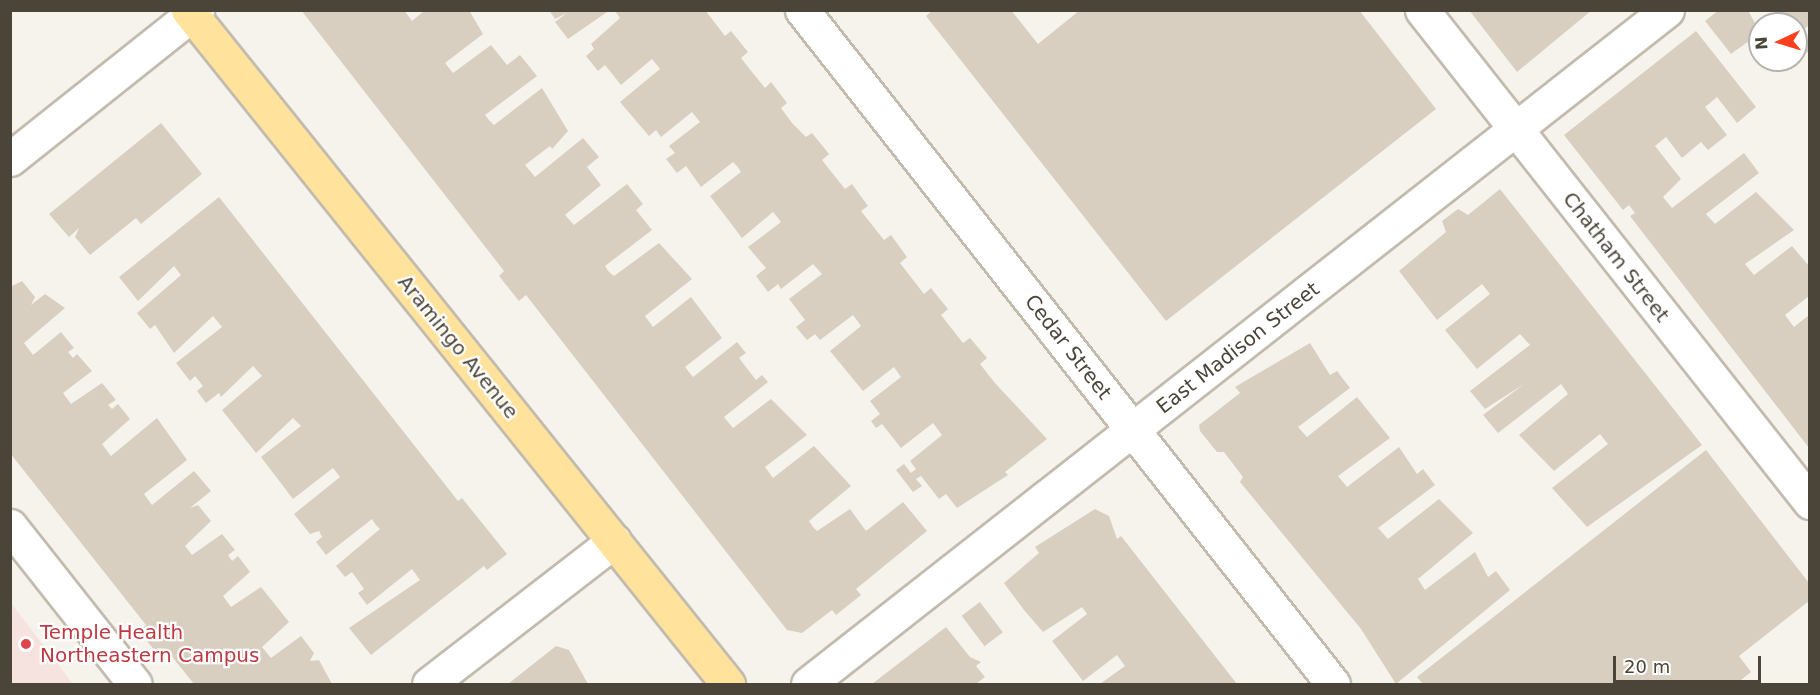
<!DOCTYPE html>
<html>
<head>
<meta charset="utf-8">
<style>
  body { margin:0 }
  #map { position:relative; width:1820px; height:695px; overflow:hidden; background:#f6f3ec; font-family:"DejaVu Sans",sans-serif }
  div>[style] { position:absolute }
  .medical>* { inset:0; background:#f6e3e0 }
  .building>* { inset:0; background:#d8cfc1; transform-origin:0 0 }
  .roads { filter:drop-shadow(2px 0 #c2bbae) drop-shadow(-2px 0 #c2bbae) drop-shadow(0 2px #c2bbae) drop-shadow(0 -2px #c2bbae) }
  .minor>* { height:33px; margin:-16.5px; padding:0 16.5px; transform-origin:16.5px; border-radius:16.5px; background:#fff }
  .major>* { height:33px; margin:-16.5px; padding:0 16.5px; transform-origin:16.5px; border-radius:16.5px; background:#ffe39c }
  .dots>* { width:16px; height:16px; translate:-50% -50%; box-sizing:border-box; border:3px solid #fff; border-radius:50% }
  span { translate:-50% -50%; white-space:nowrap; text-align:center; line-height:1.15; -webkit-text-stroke:4.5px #fff; paint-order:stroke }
  .street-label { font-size:20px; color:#4b4439 }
  .health-label { font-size:20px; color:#be3a42 }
  .left { translate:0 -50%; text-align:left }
  .frame { position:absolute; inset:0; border:12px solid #4b4439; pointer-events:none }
  .north { position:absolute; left:1748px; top:12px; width:60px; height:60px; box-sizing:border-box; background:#fff; border:2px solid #b7b4b0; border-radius:50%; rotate:266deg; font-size:16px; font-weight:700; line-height:24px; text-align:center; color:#4b4439 }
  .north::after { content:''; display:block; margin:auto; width:21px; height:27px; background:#fc3f1d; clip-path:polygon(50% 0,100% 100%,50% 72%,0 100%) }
  .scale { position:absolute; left:1613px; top:656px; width:148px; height:27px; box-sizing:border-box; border:3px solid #4b4439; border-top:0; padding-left:8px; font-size:18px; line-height:21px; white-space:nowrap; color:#4b4439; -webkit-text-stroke:4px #fff; paint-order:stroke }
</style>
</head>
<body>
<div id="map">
  <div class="medical">
    <div style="clip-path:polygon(11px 603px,73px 684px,11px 684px)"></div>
  </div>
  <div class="building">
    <div style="clip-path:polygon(301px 10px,404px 10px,412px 21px,425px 10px,469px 10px,483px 34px,445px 63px,453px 73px,491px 45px,507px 65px,520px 55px,537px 76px,485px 115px,489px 120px,494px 125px,542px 88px,568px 131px,552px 149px,550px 146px,525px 165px,535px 177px,583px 138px,599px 157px,587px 167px,601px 185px,565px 215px,574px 225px,627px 184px,643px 204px,636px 210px,652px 230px,605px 266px,609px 272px,614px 276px,659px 243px,692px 279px,645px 316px,653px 327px,691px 297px,722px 338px,685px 367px,693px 377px,737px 342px,746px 353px,739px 358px,756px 380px,762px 375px,768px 382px,724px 417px,733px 428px,771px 399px,807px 435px,765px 467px,773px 478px,814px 446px,851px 486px,809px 521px,813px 527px,817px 531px,850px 509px,866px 531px,903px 502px,927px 531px,856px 589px,861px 595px,836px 615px,832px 610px,802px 633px,787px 630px,526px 295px,519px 301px,499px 276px,504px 271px)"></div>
    <div style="clip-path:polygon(549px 10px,610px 10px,568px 39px,555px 22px,567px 13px,555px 19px)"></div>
    <div style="clip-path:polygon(614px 10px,705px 10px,725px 36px,731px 31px,748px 52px,741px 58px,752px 72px,765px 88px,771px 82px,787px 103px,781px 108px,792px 123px,806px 137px,812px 133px,829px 154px,822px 160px,833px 174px,845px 189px,852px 184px,868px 206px,861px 211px,884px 240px,891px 235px,907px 257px,900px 263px,924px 294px,931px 288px,939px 298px,948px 309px,941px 315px,963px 343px,970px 338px,987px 358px,980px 364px,995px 383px,1047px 439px,1005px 472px,1008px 475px,957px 508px,946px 494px,939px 499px,921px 476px,916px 479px,922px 486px,913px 492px,896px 470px,904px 464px,911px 473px,916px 469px,910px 461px,942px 435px,933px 423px,901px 448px,882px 424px,876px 428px,871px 421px,880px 414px,870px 401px,901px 377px,894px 367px,863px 391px,830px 351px,861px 326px,853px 315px,820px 340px,815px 334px,807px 340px,796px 327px,805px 320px,789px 299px,822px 274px,813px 264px,781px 289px,778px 284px,768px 292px,756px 276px,766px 268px,748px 247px,781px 222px,778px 218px,773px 212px,742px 238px,710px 196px,741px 172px,737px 166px,733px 162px,701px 187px,686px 166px,677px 173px,666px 159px,675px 153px,669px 146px,700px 122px,692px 112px,661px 137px,656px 130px,649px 136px,620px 102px,660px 69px,652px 59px,621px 85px,605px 65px,598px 71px,586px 56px,594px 49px,591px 44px,620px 18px)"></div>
    <div style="clip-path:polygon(933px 10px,1011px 10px,1038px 44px,1080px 10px,1359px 10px,1436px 109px,1166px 321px,926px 16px)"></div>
    <div style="clip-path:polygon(1469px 10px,1592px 10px,1517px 72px)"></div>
    <div style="clip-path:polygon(1719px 10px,1748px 10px,1760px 33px,1731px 54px,1705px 21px)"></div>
    <div style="clip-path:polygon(1773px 10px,1809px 10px,1809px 25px,1796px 36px,1796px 24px,1783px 24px)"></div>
    <div style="clip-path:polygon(1696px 31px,1756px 107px,1737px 123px,1717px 97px,1705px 107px,1727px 135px,1708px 150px,1701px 142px,1682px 158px,1666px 137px,1655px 146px,1681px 179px,1663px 197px,1672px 208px,1744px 153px,1759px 173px,1706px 214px,1715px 224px,1756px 192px,1794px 230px,1745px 264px,1754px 275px,1792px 246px,1809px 266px,1809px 296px,1785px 315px,1794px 327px,1809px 315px,1809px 448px,1630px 216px,1635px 213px,1629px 205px,1623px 210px,1564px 135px)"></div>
    <div style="clip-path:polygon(1809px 39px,1809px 55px,1802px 45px)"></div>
    <div style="clip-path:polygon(161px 123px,202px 174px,141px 224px,136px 218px,90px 255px,75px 237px,79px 228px,69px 237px,49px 214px)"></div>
    <div style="clip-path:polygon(1500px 189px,1702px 445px,1587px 527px,1552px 488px,1608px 444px,1600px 434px,1554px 471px,1519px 435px,1568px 394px,1561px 384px,1498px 433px,1483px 415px,1524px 384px,1485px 409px,1470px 391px,1530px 345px,1520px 334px,1477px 369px,1445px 330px,1490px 294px,1482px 284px,1437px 320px,1399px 271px,1446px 232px,1442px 221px,1458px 209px,1468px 215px)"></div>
    <div style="clip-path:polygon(219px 197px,458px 501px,462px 498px,507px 554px,487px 570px,484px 566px,371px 655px,349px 628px,420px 580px,412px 569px,367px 605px,358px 593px,364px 589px,352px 572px,345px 577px,336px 566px,380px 529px,376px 525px,372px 519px,326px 555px,316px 542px,322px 537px,319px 531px,310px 534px,294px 514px,340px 477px,333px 468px,293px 499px,261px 457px,301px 426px,293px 418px,256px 453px,222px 410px,262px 376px,253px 366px,221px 397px,219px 393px,206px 403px,197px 391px,203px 386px,195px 376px,190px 381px,176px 363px,222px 327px,213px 316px,174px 353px,155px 325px,150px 329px,137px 313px,181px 275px,174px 266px,138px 301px,119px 277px)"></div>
    <div style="clip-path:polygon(22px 281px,35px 297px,31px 305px,45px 294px,65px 308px,24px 343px,33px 355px,61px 332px,74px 348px,68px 352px,73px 358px,77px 354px,92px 371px,63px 393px,71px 404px,102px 383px,116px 400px,108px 405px,112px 409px,118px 404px,130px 419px,102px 444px,111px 456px,157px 418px,187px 460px,144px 494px,152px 505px,194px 471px,211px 491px,190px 508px,198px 505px,211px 521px,185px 546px,192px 555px,222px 534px,235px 550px,228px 555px,232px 561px,238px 556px,250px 572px,223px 596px,231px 607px,261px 587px,289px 622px,262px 647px,271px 658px,301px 636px,314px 653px,310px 661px,319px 660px,332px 684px,194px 684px,166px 649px,158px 655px,139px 631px,146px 625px,10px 453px,10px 287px)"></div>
    <div style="clip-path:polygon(1310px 343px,1330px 375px,1337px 371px,1350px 388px,1298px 427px,1307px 437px,1357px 397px,1390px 438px,1338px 476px,1347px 487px,1399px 447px,1417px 474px,1423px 469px,1435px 485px,1378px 528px,1388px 539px,1439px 499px,1473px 533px,1418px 579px,1425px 590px,1475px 552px,1488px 577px,1496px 571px,1510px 590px,1396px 684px,1361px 629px,1240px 482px,1243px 477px,1224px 452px,1217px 452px,1200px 431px,1199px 425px,1240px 393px,1235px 387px)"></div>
    <div style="clip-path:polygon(1706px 450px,1809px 583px,1809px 601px,1739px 656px,1751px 672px,1736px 684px,1423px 684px,1417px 677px)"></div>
    <div style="clip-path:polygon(1095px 509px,1109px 516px,1117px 539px,1121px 536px,1237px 684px,1100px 684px,1125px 666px,1117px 655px,1083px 681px,1052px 641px,1087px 614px,1082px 607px,1043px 632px,1024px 610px,1004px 583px,1039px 553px,1035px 547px)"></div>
    <div style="left:980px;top:602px;width:38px;height:23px;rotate:53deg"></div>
    <div style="clip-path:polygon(946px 627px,970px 657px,981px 662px,976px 666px,985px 677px,976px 684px,872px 684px)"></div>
    <div style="clip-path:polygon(556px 646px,569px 650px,588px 684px,508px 684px)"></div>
  </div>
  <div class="roads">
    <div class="minor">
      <div style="left:802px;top:10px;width:858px;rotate:51.77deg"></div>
      <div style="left:1422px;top:10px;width:627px;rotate:51.74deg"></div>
      <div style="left:10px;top:159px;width:239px;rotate:-38.5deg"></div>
      <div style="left:10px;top:526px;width:201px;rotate:51.7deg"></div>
      <div style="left:429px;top:684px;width:234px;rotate:-37.7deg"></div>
      <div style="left:808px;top:684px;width:1092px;rotate:-38.12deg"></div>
    </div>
    <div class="major">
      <div style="left:188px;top:10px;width:864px;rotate:51.3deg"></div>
    </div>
  </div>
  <div class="dots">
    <div style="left:26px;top:644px;background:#e0444e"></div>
  </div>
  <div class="street-label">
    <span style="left:1616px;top:257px;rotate:52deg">Chatham Street</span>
    <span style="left:458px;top:347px;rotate:51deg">Aramingo Avenue</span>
    <span style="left:1068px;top:347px;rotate:52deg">Cedar Street</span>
    <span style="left:1238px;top:348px;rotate:-38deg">East Madison Street</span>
  </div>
  <div class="health-label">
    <span class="left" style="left:40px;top:644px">Temple Health<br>Northeastern Campus</span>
  </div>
  <div class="frame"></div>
  <div class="north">N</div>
  <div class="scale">20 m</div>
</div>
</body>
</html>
